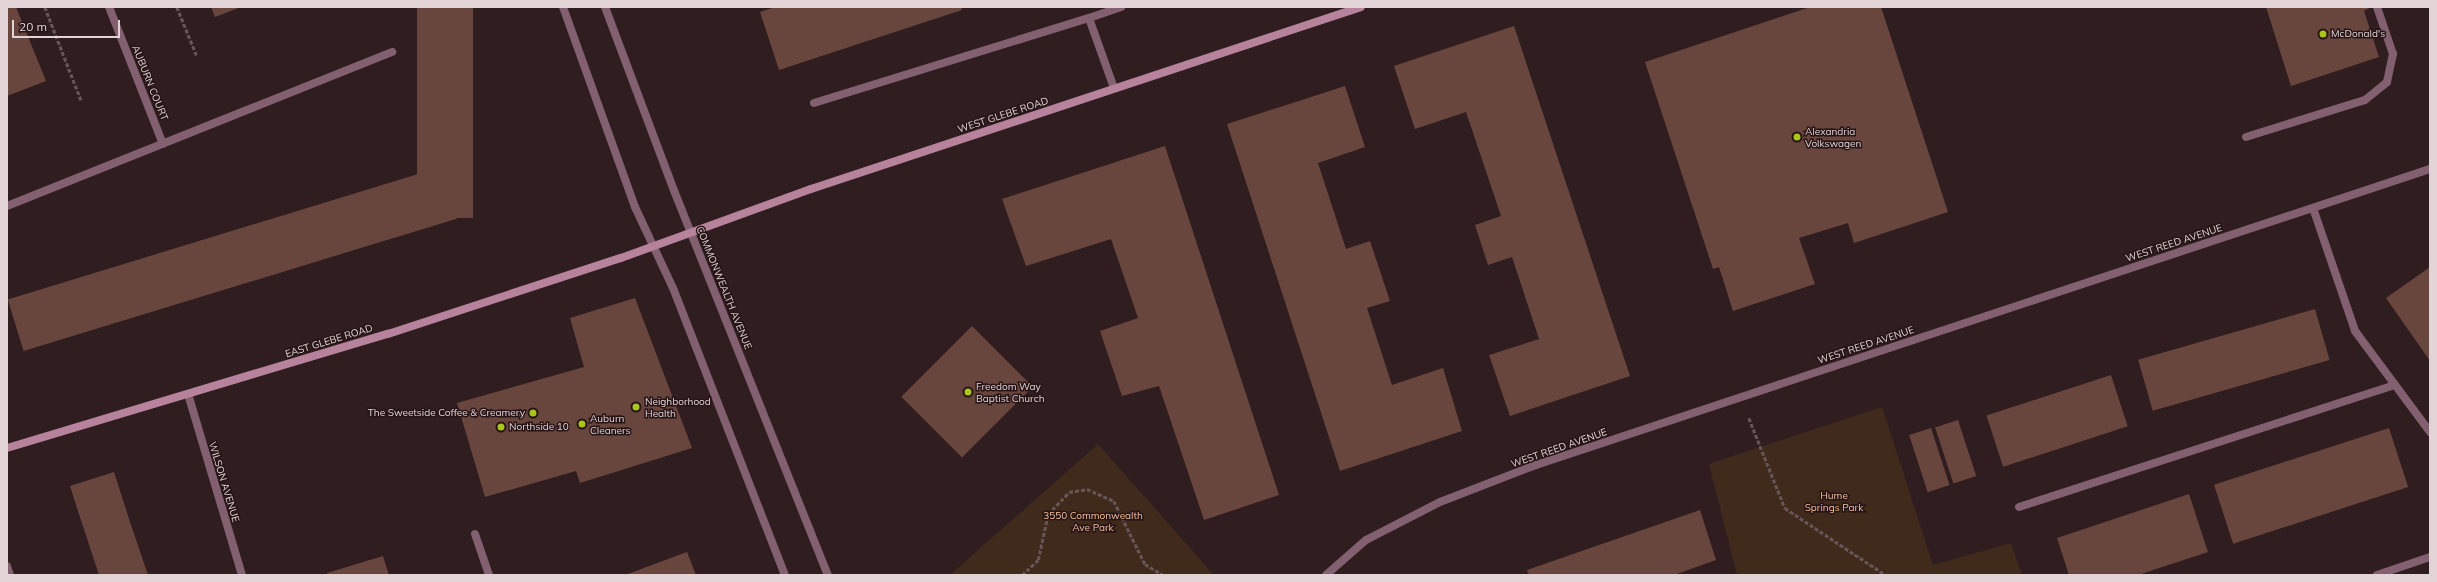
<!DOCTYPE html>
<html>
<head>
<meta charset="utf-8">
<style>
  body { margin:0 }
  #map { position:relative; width:2437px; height:582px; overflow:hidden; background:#301d1f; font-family:Mulish,sans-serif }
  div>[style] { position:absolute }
  .green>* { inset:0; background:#3f2a1c }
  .building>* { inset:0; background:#68463e; transform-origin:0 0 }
  .path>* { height:2.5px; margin-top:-1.25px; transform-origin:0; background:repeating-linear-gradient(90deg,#675658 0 4px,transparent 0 6px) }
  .service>* { height:8px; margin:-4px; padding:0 4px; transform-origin:4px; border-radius:4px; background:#82606f }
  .minor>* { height:8px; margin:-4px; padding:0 4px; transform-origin:4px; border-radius:4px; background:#82606f }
  .tertiary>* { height:8px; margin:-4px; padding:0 4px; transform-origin:4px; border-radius:4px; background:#82606f }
  .secondary>* { height:8px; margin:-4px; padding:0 4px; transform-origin:4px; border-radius:4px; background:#b7829b }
  .dots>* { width:11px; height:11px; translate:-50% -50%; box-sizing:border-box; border:2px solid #261416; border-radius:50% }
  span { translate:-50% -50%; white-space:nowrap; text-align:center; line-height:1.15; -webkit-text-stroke:3px #261416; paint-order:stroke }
  .poi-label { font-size:10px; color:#e2d4d6 }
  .left { translate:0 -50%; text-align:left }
  .right { translate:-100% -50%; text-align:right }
  .street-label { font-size:10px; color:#e2d4d6 }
  .park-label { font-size:10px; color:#f7c09c }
  .frame { position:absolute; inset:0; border:8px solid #e2d4d6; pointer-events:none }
  .scale { position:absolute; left:12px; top:20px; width:108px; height:18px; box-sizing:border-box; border:2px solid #e2d4d6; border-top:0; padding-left:5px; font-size:12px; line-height:14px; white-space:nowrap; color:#e2d4d6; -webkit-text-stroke:3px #261416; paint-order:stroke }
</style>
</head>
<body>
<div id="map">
  <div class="green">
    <div style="clip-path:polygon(1882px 407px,1933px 565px,2011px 543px,2022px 575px,1737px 575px,1709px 464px)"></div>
    <div style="clip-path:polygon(1098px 444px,1214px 575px,950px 575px,1071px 468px)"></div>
  </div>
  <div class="building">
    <div style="clip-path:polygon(7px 7px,16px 7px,46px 81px,7px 96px)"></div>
    <div style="clip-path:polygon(211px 7px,241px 7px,215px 17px)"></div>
    <div style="left:417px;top:7px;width:56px;height:211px"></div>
    <div style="clip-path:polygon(775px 7px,961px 7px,962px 10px,779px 70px,760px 12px)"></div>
    <div style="clip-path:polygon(1810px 7px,1881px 7px,1948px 212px,1854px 243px,1848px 223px,1799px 238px,1815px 284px,1733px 311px,1719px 267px,1713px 269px,1645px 62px)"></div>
    <div style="clip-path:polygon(2266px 7px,2371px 7px,2364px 11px,2379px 57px,2291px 86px)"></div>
    <div style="clip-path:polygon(1514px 26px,1630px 376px,1510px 416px,1489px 355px,1539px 339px,1512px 257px,1488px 265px,1475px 225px,1501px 216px,1466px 112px,1415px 129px,1394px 66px)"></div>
    <div style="clip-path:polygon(1345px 86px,1365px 147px,1318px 163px,1346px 249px,1370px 241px,1390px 301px,1367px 308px,1392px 385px,1443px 368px,1462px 431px,1340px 471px,1227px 124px)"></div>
    <div style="clip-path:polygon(1165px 146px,1279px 495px,1204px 520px,1159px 386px,1122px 396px,1100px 331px,1138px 318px,1111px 239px,1026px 266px,1002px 199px)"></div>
    <div style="left:441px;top:167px;width:54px;height:453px;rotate:73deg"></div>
    <div style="clip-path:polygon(2430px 267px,2430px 361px,2386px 298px)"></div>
    <div style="clip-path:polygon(635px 298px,692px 448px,580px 483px,576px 471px,485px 497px,457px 403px,584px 367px,570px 318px)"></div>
    <div style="left:2315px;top:309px;width:53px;height:184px;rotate:74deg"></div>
    <div style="left:972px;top:326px;width:86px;height:100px;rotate:45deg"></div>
    <div style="left:2111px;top:375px;width:54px;height:131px;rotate:72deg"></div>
    <div style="left:1958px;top:420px;width:59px;height:24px;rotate:72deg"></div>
    <div style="left:1931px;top:428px;width:60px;height:23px;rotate:72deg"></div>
    <div style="left:2389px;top:428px;width:62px;height:184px;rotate:72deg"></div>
    <div style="clip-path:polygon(114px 472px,130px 522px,148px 575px,99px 575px,78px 511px,70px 486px)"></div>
    <div style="clip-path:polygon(2189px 494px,2208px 552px,2138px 575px,2069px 575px,2057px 538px)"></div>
    <div style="clip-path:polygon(1700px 510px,1716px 560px,1674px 575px,1529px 575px,1527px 570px)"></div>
    <div style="clip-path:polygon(687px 552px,696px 575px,625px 575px)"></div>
    <div style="clip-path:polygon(383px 556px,389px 575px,327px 575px,327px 573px)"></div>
  </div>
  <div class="path">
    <div style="left:45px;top:7px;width:100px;rotate:68.8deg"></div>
    <div style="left:177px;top:7px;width:53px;rotate:67.8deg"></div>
    <div style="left:1749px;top:418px;width:97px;rotate:68.2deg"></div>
    <div style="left:1785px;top:508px;width:121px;rotate:33.6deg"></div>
    <div style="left:1022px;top:575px;width:22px;rotate:-43deg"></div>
    <div style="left:1038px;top:560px;width:47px;rotate:-77.7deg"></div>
    <div style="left:1048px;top:514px;width:30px;rotate:-46deg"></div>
    <div style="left:1069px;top:492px;width:18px;rotate:-9deg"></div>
    <div style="left:1087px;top:489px;width:30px;rotate:24deg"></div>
    <div style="left:1114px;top:501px;width:70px;rotate:63.8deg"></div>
    <div style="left:1145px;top:564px;width:21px;rotate:31deg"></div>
  </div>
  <div class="service">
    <div style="left:1114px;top:88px;width:74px;rotate:-109.7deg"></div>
    <div style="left:1089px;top:18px;width:34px;rotate:-19deg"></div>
    <div style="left:814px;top:103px;width:288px;rotate:-17.2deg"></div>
    <div style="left:2246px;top:137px;width:125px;rotate:-17.3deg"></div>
    <div style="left:2365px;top:100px;width:28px;rotate:-39deg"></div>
    <div style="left:2387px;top:82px;width:29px;rotate:-78deg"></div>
    <div style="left:2393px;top:54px;width:50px;rotate:-108.8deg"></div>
    <div style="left:7px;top:206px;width:415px;rotate:-21.8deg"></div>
    <div style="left:2313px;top:208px;width:130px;rotate:71.1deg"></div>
    <div style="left:2355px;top:331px;width:126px;rotate:53.4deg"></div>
    <div style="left:2019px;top:507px;width:395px;rotate:-18deg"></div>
    <div style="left:475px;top:534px;width:43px;rotate:71.1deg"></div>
    <div style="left:7px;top:566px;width:9px;rotate:72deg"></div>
  </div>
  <div class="minor">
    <div style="left:109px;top:7px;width:147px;rotate:68.5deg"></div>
    <div style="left:188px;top:394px;width:189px;rotate:73.4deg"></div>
    <div style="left:1326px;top:575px;width:53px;rotate:-41.2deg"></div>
    <div style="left:1366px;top:540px;width:83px;rotate:-27.2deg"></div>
    <div style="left:1440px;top:502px;width:103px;rotate:-21.1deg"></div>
    <div style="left:1536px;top:465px;width:942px;rotate:-18.32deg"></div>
    <div style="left:2377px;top:575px;width:56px;rotate:-18.8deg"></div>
  </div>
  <div class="tertiary">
    <div style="left:563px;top:7px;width:213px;rotate:70.2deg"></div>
    <div style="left:635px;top:207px;width:89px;rotate:64.9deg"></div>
    <div style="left:673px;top:288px;width:308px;rotate:68.7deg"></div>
    <div style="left:605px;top:7px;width:199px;rotate:69.4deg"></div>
    <div style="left:675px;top:193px;width:412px;rotate:68.2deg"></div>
  </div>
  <div class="secondary">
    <div style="left:7px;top:448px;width:398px;rotate:-16.7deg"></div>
    <div style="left:388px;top:334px;width:245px;rotate:-18.1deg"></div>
    <div style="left:621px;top:258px;width:202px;rotate:-20deg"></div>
    <div style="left:811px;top:189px;width:579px;rotate:-18.31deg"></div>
  </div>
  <div class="dots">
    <div style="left:2323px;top:34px;background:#aac718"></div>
    <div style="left:1797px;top:137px;background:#aac718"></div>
    <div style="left:968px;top:392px;background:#aac718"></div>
    <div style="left:636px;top:407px;background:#aac718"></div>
    <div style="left:533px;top:413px;background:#aac718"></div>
    <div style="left:582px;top:424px;background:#aac718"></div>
    <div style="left:501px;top:427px;background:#aac718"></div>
  </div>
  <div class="poi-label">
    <span class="left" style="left:2331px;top:34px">McDonald's</span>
    <span class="left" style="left:1805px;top:137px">Alexandria<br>Volkswagen</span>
    <span class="left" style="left:976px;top:392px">Freedom Way<br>Baptist Church</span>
    <span class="left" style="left:645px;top:407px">Neighborhood<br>Health</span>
    <span class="right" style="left:525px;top:413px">The Sweetside Coffee &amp; Creamery</span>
    <span class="left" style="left:590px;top:424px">Auburn<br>Cleaners</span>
    <span class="left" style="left:509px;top:427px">Northside 10</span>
  </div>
  <div class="street-label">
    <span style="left:150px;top:83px;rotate:68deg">AUBURN COURT</span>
    <span style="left:1003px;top:115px;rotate:-18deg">WEST GLEBE ROAD</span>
    <span style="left:2174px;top:243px;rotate:-18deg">WEST REED AVENUE</span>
    <span style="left:724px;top:288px;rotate:68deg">COMMONWEALTH AVENUE</span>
    <span style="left:329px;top:341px;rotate:-17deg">EAST GLEBE ROAD</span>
    <span style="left:1866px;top:345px;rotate:-18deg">WEST REED AVENUE</span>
    <span style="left:1559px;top:448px;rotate:-19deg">WEST REED AVENUE</span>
    <span style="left:224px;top:482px;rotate:73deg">WILSON AVENUE</span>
  </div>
  <div class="park-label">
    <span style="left:1834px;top:501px">Hume<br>Springs Park</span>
    <span style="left:1093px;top:521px">3550 Commonwealth<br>Ave Park</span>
  </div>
  <div class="frame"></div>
  <div class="scale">20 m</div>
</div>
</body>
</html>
